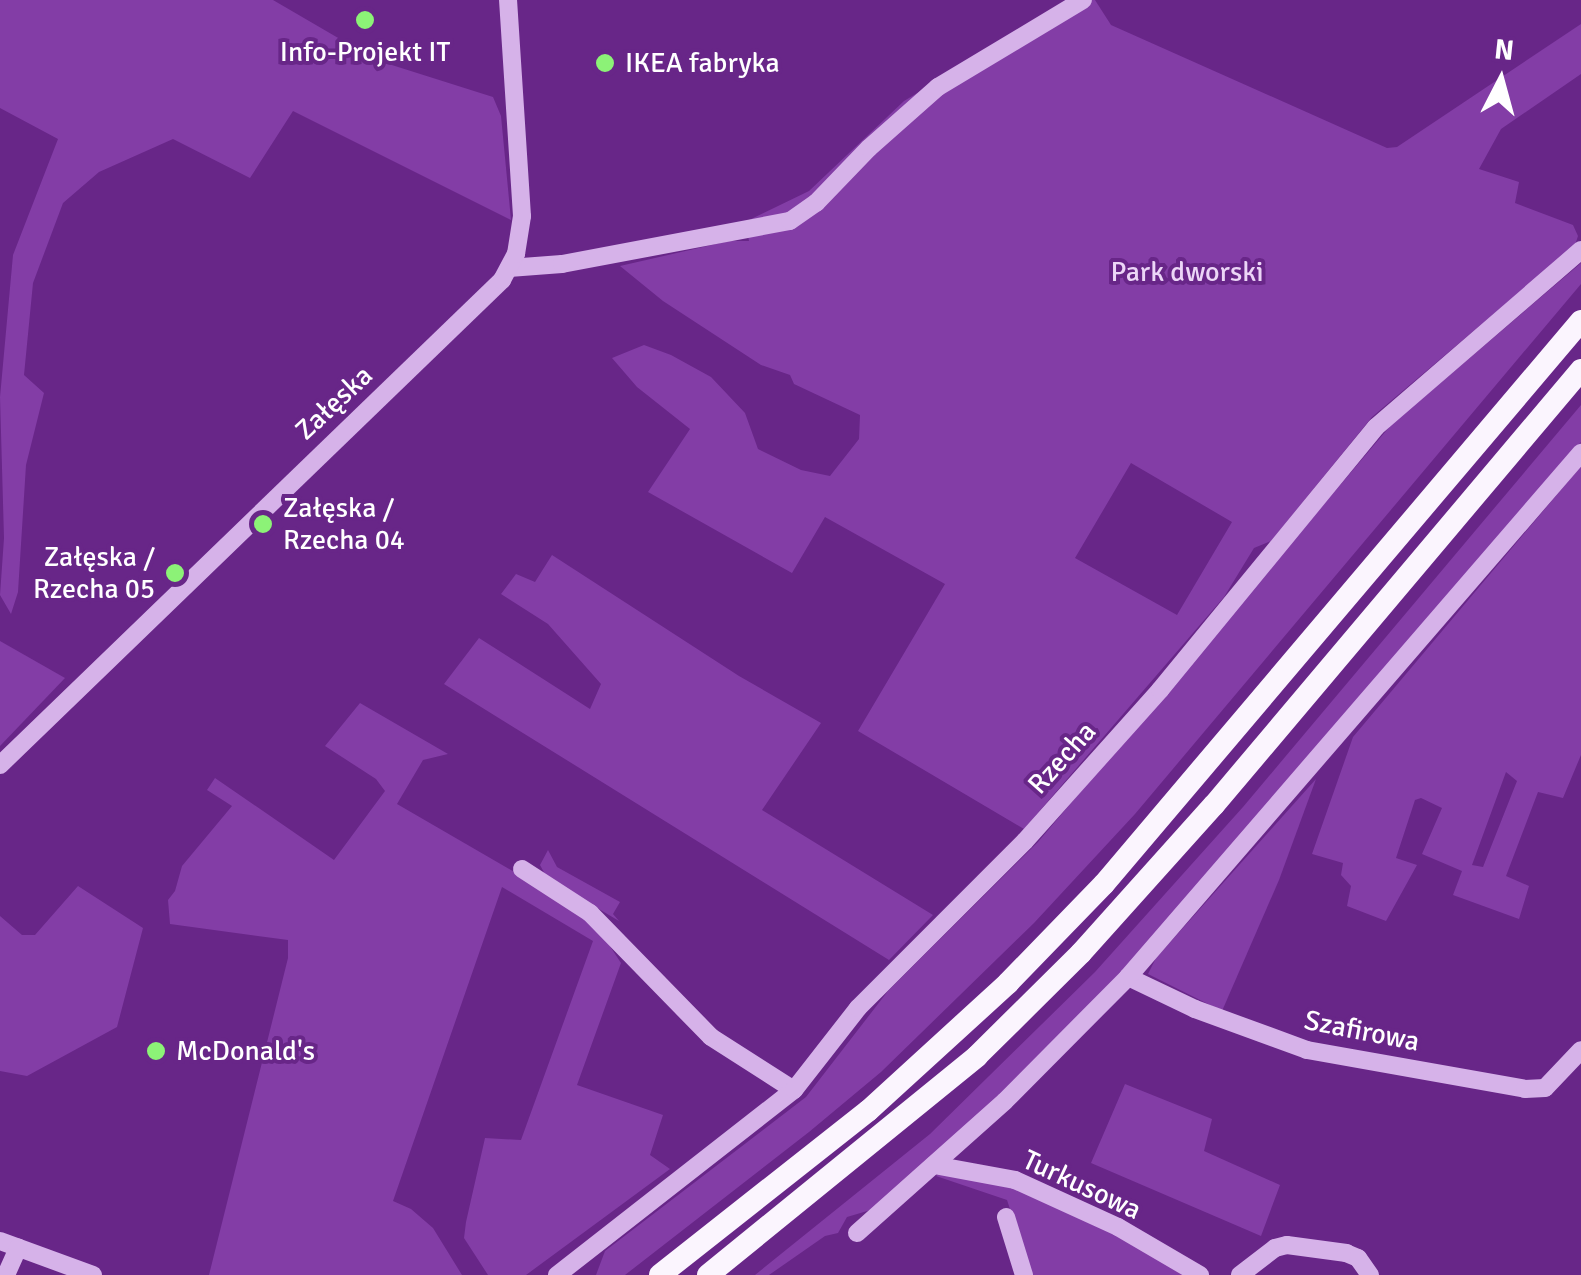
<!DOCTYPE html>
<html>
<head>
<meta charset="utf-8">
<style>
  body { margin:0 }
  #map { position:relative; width:1581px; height:1275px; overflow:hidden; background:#682688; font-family:Signika,sans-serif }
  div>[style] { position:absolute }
  .green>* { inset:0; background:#833da6 }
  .minor>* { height:18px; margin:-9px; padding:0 9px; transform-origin:9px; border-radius:9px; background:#d6b2e9 }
  .major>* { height:22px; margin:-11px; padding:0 11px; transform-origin:11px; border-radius:11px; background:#fbf5fe }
  .dots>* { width:28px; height:28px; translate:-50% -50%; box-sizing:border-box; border:5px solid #682688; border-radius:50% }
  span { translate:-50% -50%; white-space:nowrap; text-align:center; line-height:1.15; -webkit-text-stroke:8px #682688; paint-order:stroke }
  .poi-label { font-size:28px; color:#fff }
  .left { translate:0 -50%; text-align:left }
  .right { translate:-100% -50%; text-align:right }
  .park-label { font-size:28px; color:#ecd6f7 }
  .street-label { font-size:28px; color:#fff }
  .north { position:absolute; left:1451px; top:30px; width:100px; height:100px; -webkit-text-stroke:8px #682688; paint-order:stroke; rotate:6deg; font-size:28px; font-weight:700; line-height:40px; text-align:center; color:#fff }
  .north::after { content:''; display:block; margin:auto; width:35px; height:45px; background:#fff; clip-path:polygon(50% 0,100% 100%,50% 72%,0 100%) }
</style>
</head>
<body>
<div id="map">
  <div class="green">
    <div style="clip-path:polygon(0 0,273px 0,376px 60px,493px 97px,501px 116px,511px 220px,293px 111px,250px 178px,173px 139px,99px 172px,63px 203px,33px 283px,24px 375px,44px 393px,26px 465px,18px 592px,11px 614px,0 595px,4px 538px,0 397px,13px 255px,58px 139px,0 108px)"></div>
    <div style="clip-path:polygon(evenodd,1072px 0,1095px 0,1111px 25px,1387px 148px,1397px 147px,1581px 24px,1581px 74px,1501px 129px,1479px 169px,1519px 182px,1515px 203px,1573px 225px,1578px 236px,1575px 245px,1372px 417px,1271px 541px,1254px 548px,1224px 597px,1024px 829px,858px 731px,945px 584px,825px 517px,792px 573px,648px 492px,690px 429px,637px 387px,612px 358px,644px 345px,671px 355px,711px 377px,745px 413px,758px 449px,801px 470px,830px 476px,859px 439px,860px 415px,794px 384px,790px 375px,761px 365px,663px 301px,620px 266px,729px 241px,749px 241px,745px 222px,809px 191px,904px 101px,1072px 0,1131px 463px,1232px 522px,1177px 615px,1075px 558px,1131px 463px)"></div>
    <div style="clip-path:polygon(1581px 263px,1581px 284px,1135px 814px,1034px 923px,881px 1072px,809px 1132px,625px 1275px,596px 1275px,605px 1251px,806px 1097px,888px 991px,1038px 842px,1391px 425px)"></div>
    <div style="clip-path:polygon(1581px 405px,1581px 442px,1446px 606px,1118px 976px,980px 1115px,874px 1209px,847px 1217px,838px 1233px,825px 1236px,769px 1275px,755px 1275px,930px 1134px,1095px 972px,1243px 807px)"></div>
    <div style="clip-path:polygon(evenodd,1581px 466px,1581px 755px,1563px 798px,1538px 792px,1506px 876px,1529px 886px,1519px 919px,1453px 895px,1462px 871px,1422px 854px,1442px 808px,1421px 798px,1415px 800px,1396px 858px,1417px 865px,1386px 921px,1347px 906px,1351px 886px,1341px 875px,1343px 863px,1312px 854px,1353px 737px,1581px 466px,1506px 772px,1517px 781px,1483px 867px,1472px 865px,1506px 772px)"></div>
    <div style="clip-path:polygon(552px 555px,739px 676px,821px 723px,762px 810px,933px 915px,889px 960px,444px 684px,479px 638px,590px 709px,601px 684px,548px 624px,501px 594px,516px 574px,535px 582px)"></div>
    <div style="clip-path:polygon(0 641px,65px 678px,0 746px)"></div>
    <div style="clip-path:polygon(360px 703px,448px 754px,423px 760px,397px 804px,516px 873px,598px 928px,621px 963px,577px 1085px,663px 1115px,650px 1155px,670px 1169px,526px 1275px,488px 1275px,464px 1238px,466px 1222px,485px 1138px,521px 1140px,593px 941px,502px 887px,393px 1201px,411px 1209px,433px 1228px,462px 1275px,209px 1275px,288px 958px,288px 940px,170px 924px,168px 900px,175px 891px,182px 866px,232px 806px,207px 790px,215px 778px,334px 860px,385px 791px,376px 779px,325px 746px)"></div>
    <div style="clip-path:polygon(1316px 779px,1279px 880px,1222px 1011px,1148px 974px,1156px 958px)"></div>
    <div style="clip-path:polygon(548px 850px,557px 867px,620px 902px,613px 914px,619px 921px,547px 878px,540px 865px)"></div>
    <div style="clip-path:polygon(78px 886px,143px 928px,117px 1027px,27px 1076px,0 1071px,0 916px,22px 935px,35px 935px)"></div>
    <div style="clip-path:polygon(1125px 1084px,1212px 1119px,1204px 1151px,1280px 1185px,1261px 1236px,1091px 1163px)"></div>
    <div style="clip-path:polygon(944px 1169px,1008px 1185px,1091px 1222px,1189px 1275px,1032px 1275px,1007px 1200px,936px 1176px)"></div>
  </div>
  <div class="minor">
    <div style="left:509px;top:268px;width:53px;rotate:-4.3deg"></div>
    <div style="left:562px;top:264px;width:232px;rotate:-10.7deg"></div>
    <div style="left:790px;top:221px;width:32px;rotate:-35deg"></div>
    <div style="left:816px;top:203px;width:76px;rotate:-46.1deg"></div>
    <div style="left:869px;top:148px;width:92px;rotate:-41.5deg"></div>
    <div style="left:938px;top:87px;width:169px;rotate:-31deg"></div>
    <div style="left:0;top:765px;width:698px;rotate:-44.01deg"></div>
    <div style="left:502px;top:280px;width:30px;rotate:-62deg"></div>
    <div style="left:516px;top:254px;width:38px;rotate:-81deg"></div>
    <div style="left:522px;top:216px;width:216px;rotate:-93.7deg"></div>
    <div style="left:522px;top:869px;width:81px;rotate:32.9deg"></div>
    <div style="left:590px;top:913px;width:173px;rotate:45.7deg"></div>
    <div style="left:711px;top:1037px;width:98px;rotate:32.6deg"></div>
    <div style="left:1128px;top:977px;width:74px;rotate:25.5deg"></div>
    <div style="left:1195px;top:1009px;width:119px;rotate:20.1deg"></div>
    <div style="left:1307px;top:1050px;width:221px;rotate:10.1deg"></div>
    <div style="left:1525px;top:1089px;width:20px;rotate:-3deg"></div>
    <div style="left:1545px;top:1088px;width:52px;rotate:-46.5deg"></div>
    <div style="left:934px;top:1165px;width:82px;rotate:10.5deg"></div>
    <div style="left:1015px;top:1180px;width:113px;rotate:24.5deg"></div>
    <div style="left:1118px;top:1227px;width:95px;rotate:30.3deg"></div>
    <div style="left:1006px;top:1217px;width:61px;rotate:72.8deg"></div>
    <div style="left:857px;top:1233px;width:198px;rotate:-41.7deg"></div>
    <div style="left:1005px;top:1101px;width:175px;rotate:-45.2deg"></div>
    <div style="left:1128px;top:977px;width:693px;rotate:-49.16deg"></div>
    <div style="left:0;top:1241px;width:99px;rotate:20.1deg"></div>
    <div style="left:6px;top:1275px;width:30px;rotate:-66deg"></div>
    <div style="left:557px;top:1275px;width:301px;rotate:-38deg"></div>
    <div style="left:794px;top:1090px;width:104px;rotate:-52deg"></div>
    <div style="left:858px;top:1008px;width:236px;rotate:-45deg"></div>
    <div style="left:1025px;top:841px;width:203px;rotate:-48.2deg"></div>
    <div style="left:1160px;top:690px;width:340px;rotate:-50.6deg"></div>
    <div style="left:1376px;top:427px;width:271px;rotate:-40.8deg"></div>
    <div style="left:1240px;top:1275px;width:44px;rotate:-37.6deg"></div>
    <div style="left:1275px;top:1248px;width:12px;rotate:-14deg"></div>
    <div style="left:1287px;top:1245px;width:60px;rotate:7.7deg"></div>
    <div style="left:1346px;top:1253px;width:13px;rotate:23deg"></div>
    <div style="left:1358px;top:1258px;width:21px;rotate:55deg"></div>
  </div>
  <div class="major">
    <div style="left:660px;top:1275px;width:265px;rotate:-38.3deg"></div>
    <div style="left:868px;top:1111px;width:190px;rotate:-42.4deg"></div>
    <div style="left:1008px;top:983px;width:138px;rotate:-45.9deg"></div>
    <div style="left:1104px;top:884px;width:738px;rotate:-49.73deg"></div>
    <div style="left:708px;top:1275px;width:347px;rotate:-39.1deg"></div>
    <div style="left:977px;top:1056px;width:146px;rotate:-44.7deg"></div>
    <div style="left:1081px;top:953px;width:199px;rotate:-48.1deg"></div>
    <div style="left:1214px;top:805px;width:569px;rotate:-49.85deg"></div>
  </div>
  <div class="dots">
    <div style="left:365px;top:20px;background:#8cf277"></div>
    <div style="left:605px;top:63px;background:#8cf277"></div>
    <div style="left:263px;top:524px;background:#8cf277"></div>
    <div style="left:175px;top:573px;background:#8cf277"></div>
    <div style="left:156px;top:1051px;background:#8cf277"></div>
  </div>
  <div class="poi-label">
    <span style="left:365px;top:52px">Info-Projekt IT</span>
    <span class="left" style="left:625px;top:63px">IKEA fabryka</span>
    <span class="left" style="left:283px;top:524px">Załęska /<br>Rzecha 04</span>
    <span class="right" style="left:155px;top:573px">Załęska /<br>Rzecha 05</span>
    <span class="left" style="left:176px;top:1051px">McDonald's</span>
  </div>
  <div class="park-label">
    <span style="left:1187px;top:272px">Park dworski</span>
  </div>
  <div class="street-label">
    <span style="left:334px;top:403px;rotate:-43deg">Załęska</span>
    <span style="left:1062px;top:758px;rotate:-48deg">Rzecha</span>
    <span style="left:1362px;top:1031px;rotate:11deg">Szafirowa</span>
    <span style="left:1082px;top:1185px;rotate:25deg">Turkusowa</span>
  </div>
  <div class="north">N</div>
</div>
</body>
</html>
